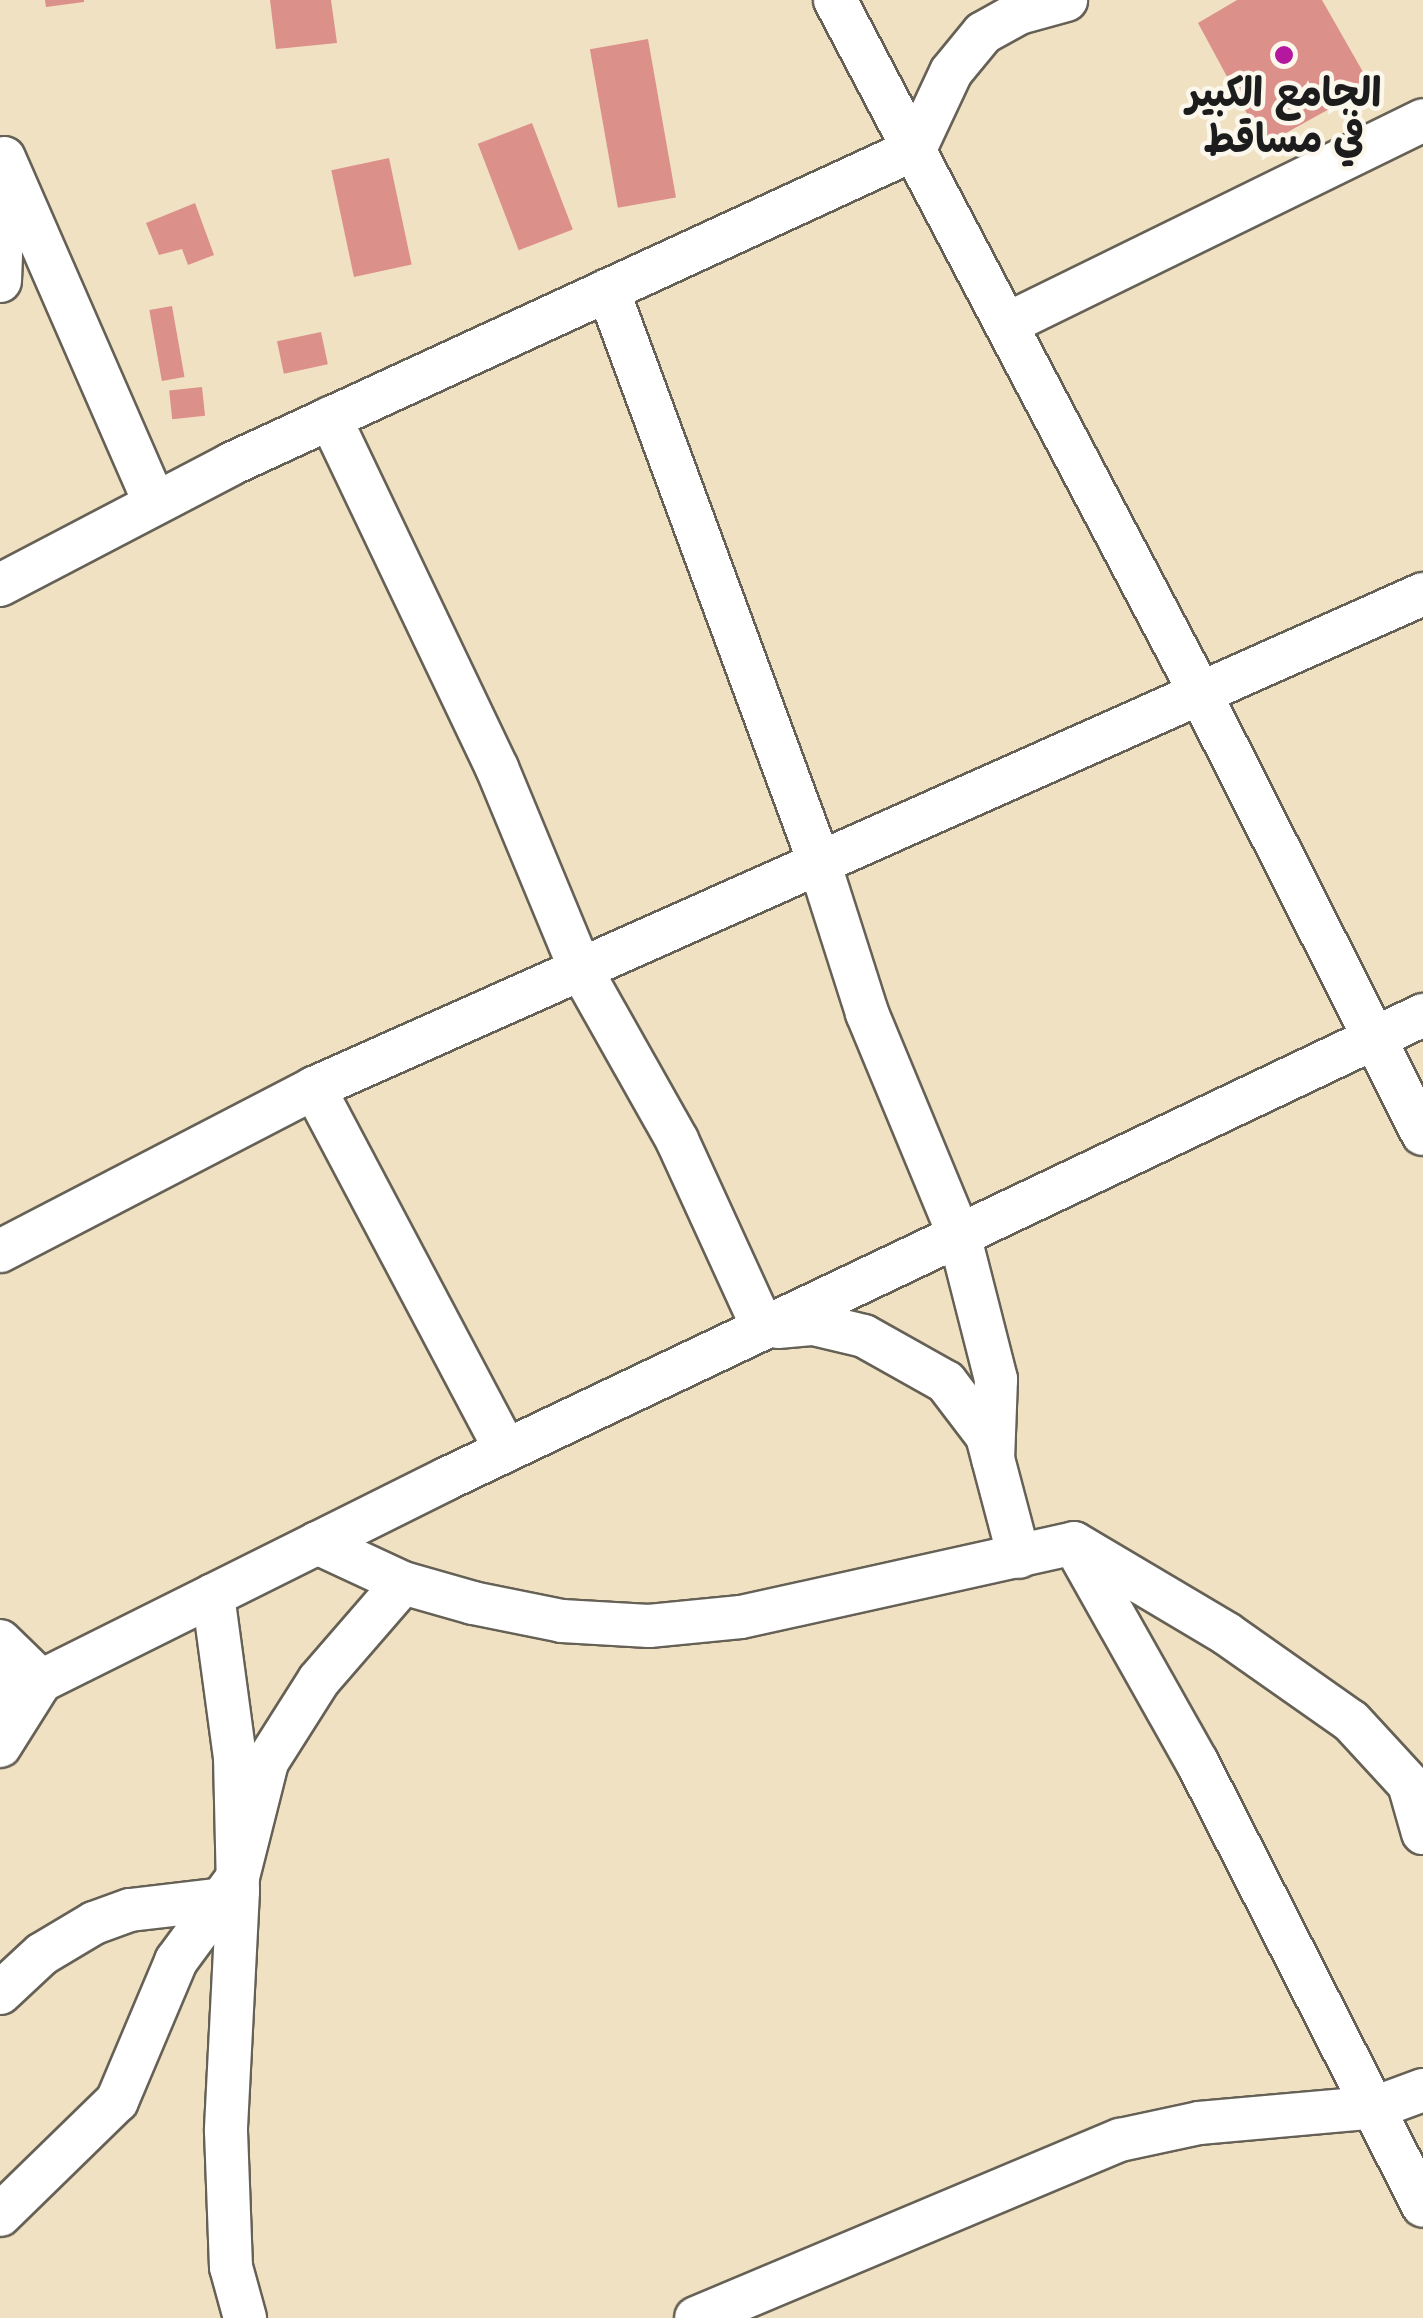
<!DOCTYPE html>
<html>
<head>
<meta charset="utf-8">
<style>
  body { margin:0 }
  #map { position:relative; width:1423px; height:2318px; overflow:hidden; background:#f0e1c2; font-family:Mynerve,"Playpen Sans Arabic",sans-serif }
  div>[style] { position:absolute }
  .building>* { inset:0; background:#dc908a; transform-origin:0 0 }
  .roads { filter:drop-shadow(2px 0 #666156) drop-shadow(-2px 0 #666156) drop-shadow(0 2px #666156) drop-shadow(0 -2px #666156) }
  .minor>* { height:42px; margin:-21px; padding:0 21px; transform-origin:21px; border-radius:21px; background:#fff }
  .dots>* { width:28px; height:28px; translate:-50% -50%; box-sizing:border-box; border:5px solid #fbf7ec; border-radius:50% }
  span { translate:-50% -50%; white-space:nowrap; text-align:center; line-height:1.15; -webkit-text-stroke:9px #fbf7ec; paint-order:stroke }
  .poi-label { font-size:40px; color:#1c1c1c; font-weight:700 }
</style>
</head>
<body>
<div id="map">
  <div class="building">
    <div style="clip-path:polygon(45px 0,84px 0,84px 2px,46px 7px)"></div>
    <div style="clip-path:polygon(270px 0,331px 0,337px 43px,276px 49px)"></div>
    <div style="clip-path:polygon(1237px 0,1322px 0,1371px 86px,1264px 145px,1198px 23px)"></div>
    <div style="left:648px;top:39px;width:161px;height:59px;rotate:80deg"></div>
    <div style="left:532px;top:123px;width:114px;height:58px;rotate:69deg"></div>
    <div style="left:389px;top:158px;width:109px;height:59px;rotate:78deg"></div>
    <div style="clip-path:polygon(195px 203px,214px 255px,188px 265px,182px 249px,159px 255px,146px 223px)"></div>
    <div style="left:172px;top:306px;width:72px;height:23px;rotate:80deg"></div>
    <div style="left:321px;top:332px;width:33px;height:45px;rotate:78deg"></div>
    <div style="left:202px;top:387px;width:29px;height:33px;rotate:84deg"></div>
  </div>
  <div class="roads">
    <div class="minor">
      <div style="left:835px;top:0;width:783px;rotate:62.22deg"></div>
      <div style="left:1200px;top:693px;width:494px;rotate:63.2deg"></div>
      <div style="left:4px;top:158px;width:377px;rotate:66.4deg"></div>
      <div style="left:0;top:281px;width:104px;rotate:-87.8deg"></div>
      <div style="left:608px;top:290px;width:607px;rotate:69.74deg"></div>
      <div style="left:818px;top:859px;width:162px;rotate:72.3deg"></div>
      <div style="left:867px;top:1013px;width:243px;rotate:67.5deg"></div>
      <div style="left:960px;top:1238px;width:146px;rotate:75.7deg"></div>
      <div style="left:996px;top:1379px;width:80px;rotate:92.1deg"></div>
      <div style="left:1007px;top:324px;width:463px;rotate:-26.1deg"></div>
      <div style="left:330px;top:418px;width:388px;rotate:64.5deg"></div>
      <div style="left:497px;top:768px;width:214px;rotate:67.5deg"></div>
      <div style="left:579px;top:966px;width:200px;rotate:60.6deg"></div>
      <div style="left:677px;top:1140px;width:207px;rotate:65.4deg"></div>
      <div style="left:0;top:585px;width:261px;rotate:-27.6deg"></div>
      <div style="left:231px;top:464px;width:753px;rotate:-24.73deg"></div>
      <div style="left:915px;top:149px;width:85px;rotate:-64.9deg"></div>
      <div style="left:951px;top:72px;width:50px;rotate:-50.6deg"></div>
      <div style="left:983px;top:33px;width:41px;rotate:-29.1deg"></div>
      <div style="left:1019px;top:13px;width:49px;rotate:-15.5deg"></div>
      <div style="left:314px;top:1088px;width:410px;rotate:62.1deg"></div>
      <div style="left:0;top:1251px;width:354px;rotate:-27.4deg"></div>
      <div style="left:314px;top:1088px;width:1214px;rotate:-24.01deg"></div>
      <div style="left:778px;top:1327px;width:36px;rotate:-5deg"></div>
      <div style="left:814px;top:1324px;width:51px;rotate:13.5deg"></div>
      <div style="left:864px;top:1336px;width:94px;rotate:29.3deg"></div>
      <div style="left:946px;top:1382px;width:68px;rotate:52.8deg"></div>
      <div style="left:987px;top:1436px;width:125px;rotate:75.2deg"></div>
      <div style="left:317px;top:1543px;width:95px;rotate:24.9deg"></div>
      <div style="left:403px;top:1583px;width:73px;rotate:15.9deg"></div>
      <div style="left:473px;top:1603px;width:91px;rotate:11.4deg"></div>
      <div style="left:562px;top:1621px;width:87px;rotate:3.3deg"></div>
      <div style="left:649px;top:1626px;width:92px;rotate:-5.6deg"></div>
      <div style="left:741px;top:1617px;width:341px;rotate:-12.5deg"></div>
      <div style="left:1074px;top:1543px;width:178px;rotate:30.7deg"></div>
      <div style="left:1227px;top:1634px;width:151px;rotate:35.1deg"></div>
      <div style="left:1351px;top:1721px;width:86px;rotate:47.4deg"></div>
      <div style="left:1409px;top:1784px;width:51px;rotate:74.1deg"></div>
      <div style="left:1074px;top:1544px;width:250px;rotate:60.6deg"></div>
      <div style="left:1197px;top:1762px;width:498px;rotate:63deg"></div>
      <div style="left:213px;top:1595px;width:163px;rotate:82.3deg"></div>
      <div style="left:235px;top:1757px;width:134px;rotate:88.7deg"></div>
      <div style="left:238px;top:1891px;width:240px;rotate:92.9deg"></div>
      <div style="left:226px;top:2131px;width:136px;rotate:87.9deg"></div>
      <div style="left:231px;top:2267px;width:53px;rotate:74.6deg"></div>
      <div style="left:0;top:1641px;width:57px;rotate:44.3deg"></div>
      <div style="left:0;top:1692px;width:42px;rotate:-15deg"></div>
      <div style="left:41px;top:1681px;width:453px;rotate:-26.5deg"></div>
      <div style="left:446px;top:1479px;width:1082px;rotate:-25.4deg"></div>
      <div style="left:0;top:1746px;width:77px;rotate:-57.8deg"></div>
      <div style="left:0;top:1993px;width:57px;rotate:-42.9deg"></div>
      <div style="left:42px;top:1954px;width:61px;rotate:-30.8deg"></div>
      <div style="left:94px;top:1923px;width:38px;rotate:-20deg"></div>
      <div style="left:130px;top:1910px;width:94px;rotate:-6.7deg"></div>
      <div style="left:0;top:2215px;width:163px;rotate:-44.3deg"></div>
      <div style="left:117px;top:2101px;width:152px;rotate:-67.1deg"></div>
      <div style="left:176px;top:1961px;width:104px;rotate:-53.6deg"></div>
      <div style="left:238px;top:1877px;width:119px;rotate:-75.8deg"></div>
      <div style="left:267px;top:1762px;width:97px;rotate:-57.6deg"></div>
      <div style="left:319px;top:1680px;width:128px;rotate:-49.1deg"></div>
      <div style="left:696px;top:2318px;width:460px;rotate:-22.8deg"></div>
      <div style="left:1120px;top:2140px;width:81px;rotate:-12.1deg"></div>
      <div style="left:1199px;top:2123px;width:179px;rotate:-5.1deg"></div>
      <div style="left:1377px;top:2107px;width:49px;rotate:-20.3deg"></div>
    </div>
  </div>
  <div class="dots">
    <div style="left:1284px;top:55px;background:#b5179e"></div>
  </div>
  <div class="poi-label">
    <span style="left:1284px;top:118px">الجامع الكبير<br>في مساقط</span>
  </div>
</div>
</body>
</html>
